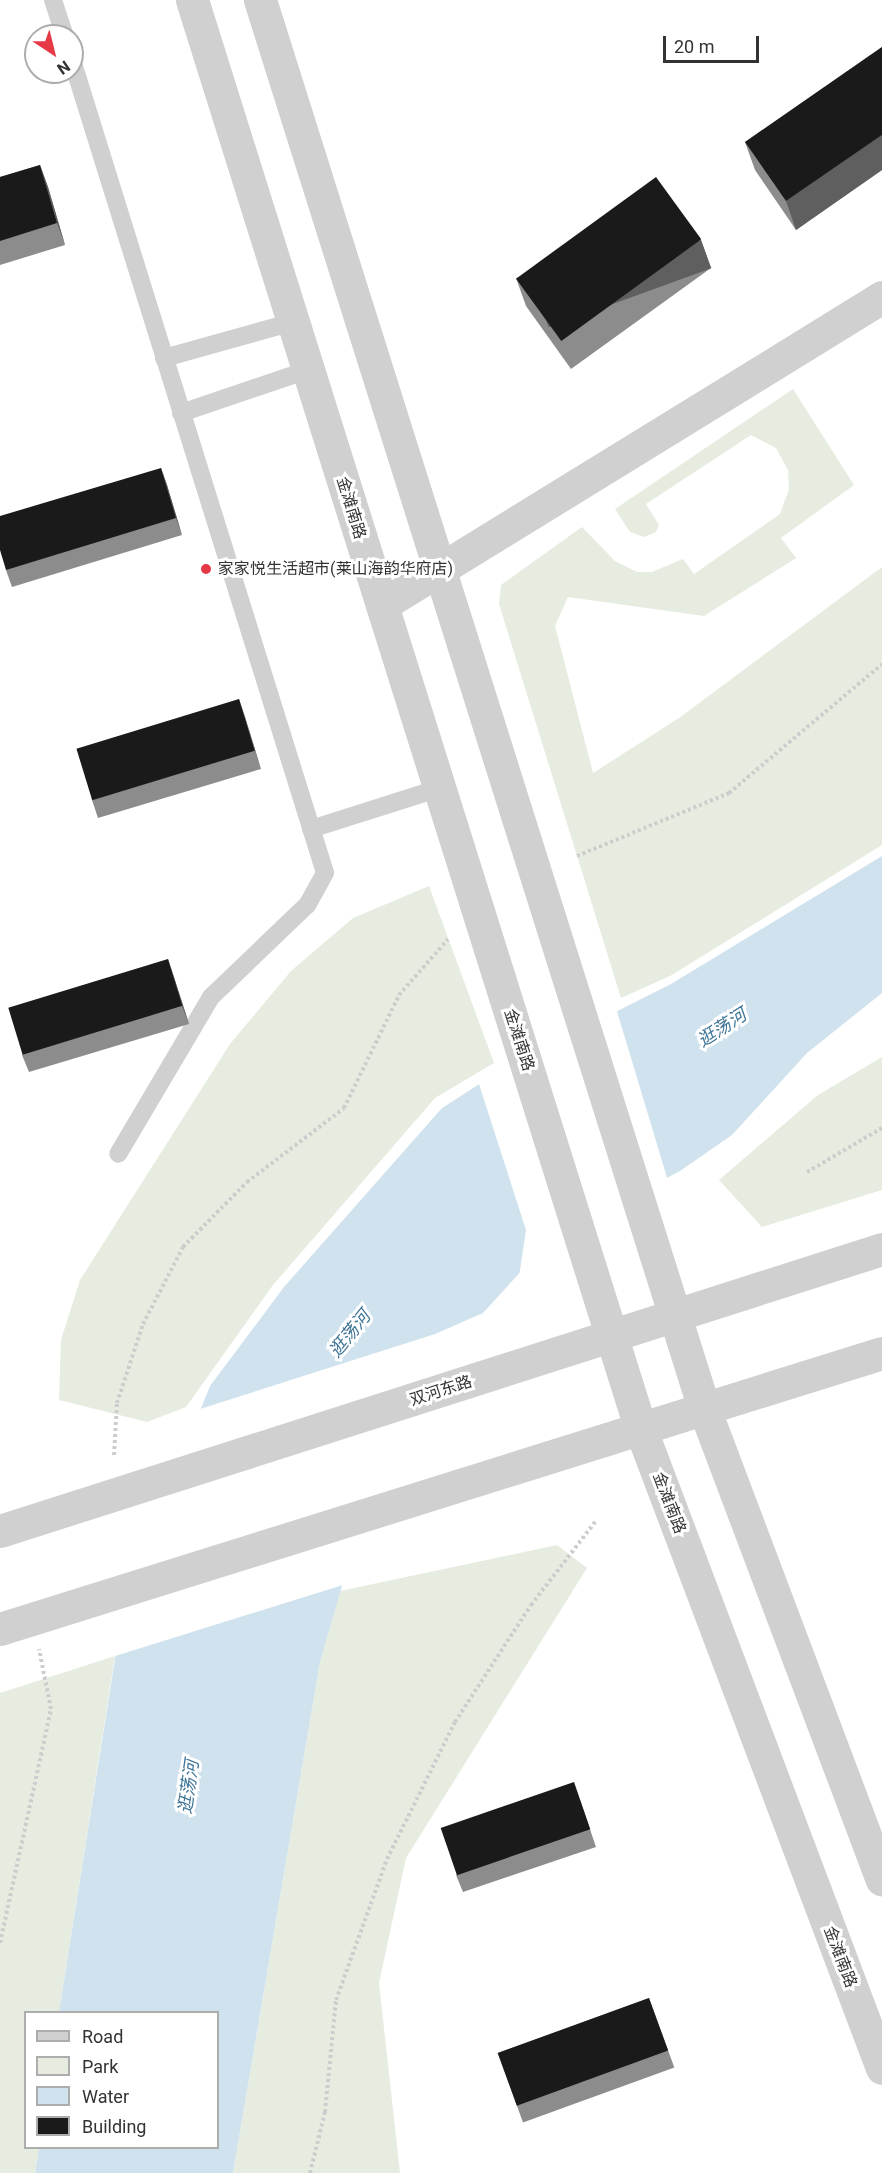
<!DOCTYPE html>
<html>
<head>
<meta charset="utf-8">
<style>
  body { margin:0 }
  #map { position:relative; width:882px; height:2173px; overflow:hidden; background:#fff; font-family:Roboto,"Noto Sans SC",sans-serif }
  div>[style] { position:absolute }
  .green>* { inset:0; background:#e6ecdf }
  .water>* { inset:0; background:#cfe2ee }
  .pier>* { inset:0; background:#fff }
  .path>* { height:4px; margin-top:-2px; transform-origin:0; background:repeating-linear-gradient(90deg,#cdcdcd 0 3px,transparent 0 6px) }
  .service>* { height:18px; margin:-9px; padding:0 9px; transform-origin:9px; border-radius:9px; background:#d0d0d0 }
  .minor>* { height:33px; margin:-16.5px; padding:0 16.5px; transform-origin:16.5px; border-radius:16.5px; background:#d0d0d0 }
  .tertiary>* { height:33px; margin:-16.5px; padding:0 16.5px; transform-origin:16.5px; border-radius:16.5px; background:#d0d0d0 }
  .wall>* { inset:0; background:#8c8c8c; transform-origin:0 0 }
  .shaded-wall>* { inset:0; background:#5f5f5f; transform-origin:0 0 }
  .building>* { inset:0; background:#1a1a1a; transform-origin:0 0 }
  .dots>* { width:16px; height:16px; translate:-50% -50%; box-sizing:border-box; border:3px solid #fff; border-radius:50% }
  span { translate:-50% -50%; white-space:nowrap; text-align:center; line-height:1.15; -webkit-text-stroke:6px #fff; paint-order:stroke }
  .street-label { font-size:16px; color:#333 }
  .poi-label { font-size:16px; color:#333 }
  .left { translate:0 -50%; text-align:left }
  .water-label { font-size:18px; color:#3f7597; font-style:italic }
  .legend { position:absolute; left:24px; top:2011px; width:195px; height:138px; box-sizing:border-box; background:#fff; border:2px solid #adadad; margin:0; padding:8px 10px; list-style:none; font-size:18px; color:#333 }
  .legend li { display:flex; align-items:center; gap:12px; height:30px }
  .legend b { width:30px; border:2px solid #adadad }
  .north { position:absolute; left:24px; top:24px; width:60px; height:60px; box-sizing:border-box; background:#fff; border:2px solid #adadad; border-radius:50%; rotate:145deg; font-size:16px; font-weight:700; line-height:24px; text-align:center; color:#333 }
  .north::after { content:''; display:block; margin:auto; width:21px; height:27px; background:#e63946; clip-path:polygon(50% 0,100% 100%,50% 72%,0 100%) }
  .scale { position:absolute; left:663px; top:36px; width:96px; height:27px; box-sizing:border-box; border:3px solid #333; border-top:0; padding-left:8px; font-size:18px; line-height:21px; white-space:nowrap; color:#333; -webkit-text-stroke:4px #fff; paint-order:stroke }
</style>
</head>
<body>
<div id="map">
  <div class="green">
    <div style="clip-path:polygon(793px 389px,854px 485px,781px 538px,796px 558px,704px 616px,568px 597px,555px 626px,593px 773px,679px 718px,882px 567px,882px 845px,670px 976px,621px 998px,499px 604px,501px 585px,582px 527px,615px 561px,637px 572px,652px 572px,683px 559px,694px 574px,780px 514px,789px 489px,788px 470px,776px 448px,751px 435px,646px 504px,659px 525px,656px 532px,644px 537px,630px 532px,615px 509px)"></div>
    <div style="clip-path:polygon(429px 886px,494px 1063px,435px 1098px,273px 1285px,186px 1407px,147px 1422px,59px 1400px,61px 1340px,80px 1280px,230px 1044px,291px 971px,353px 918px)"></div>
    <div style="clip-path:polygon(882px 1057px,882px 1190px,762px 1227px,719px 1180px,818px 1095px)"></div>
    <div style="clip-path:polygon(557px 1545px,587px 1568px,406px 1858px,379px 1983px,400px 2173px,233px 2173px,320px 1662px,340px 1591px)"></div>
    <div style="clip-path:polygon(115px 1656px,59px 2012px,26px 2012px,26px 2148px,39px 2148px,35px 2173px,0 2173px,0 1693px)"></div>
  </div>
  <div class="water">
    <div style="clip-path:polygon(882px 856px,882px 993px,807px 1053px,732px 1135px,680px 1171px,570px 1229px,536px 1255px,417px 1385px,378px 1461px,320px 1662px,233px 2173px,35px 2173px,39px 2148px,218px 2148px,218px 2012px,59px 2012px,125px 1596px,210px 1386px,284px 1287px,442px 1108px,506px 1067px,671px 984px)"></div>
  </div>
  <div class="pier">
    <div style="clip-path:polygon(616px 1008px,668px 1181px,572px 1232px,519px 1277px,526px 1230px,478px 1081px)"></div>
    <div style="clip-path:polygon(483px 1313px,420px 1387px,380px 1462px,346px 1584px,112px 1657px,122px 1595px,197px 1410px,435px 1334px)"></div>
  </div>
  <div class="path">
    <div style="left:577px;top:856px;width:165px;rotate:-22.5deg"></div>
    <div style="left:729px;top:793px;width:200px;rotate:-40.1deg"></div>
    <div style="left:807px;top:1172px;width:87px;rotate:-30.4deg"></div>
    <div style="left:114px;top:1455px;width:52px;rotate:-86.7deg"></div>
    <div style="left:117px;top:1403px;width:83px;rotate:-71.8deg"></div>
    <div style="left:143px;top:1324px;width:87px;rotate:-62.5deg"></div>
    <div style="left:183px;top:1247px;width:91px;rotate:-45.4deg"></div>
    <div style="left:247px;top:1182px;width:122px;rotate:-37.3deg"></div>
    <div style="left:344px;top:1108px;width:126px;rotate:-64deg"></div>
    <div style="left:399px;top:995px;width:74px;rotate:-48.8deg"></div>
    <div style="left:0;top:1943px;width:239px;rotate:-77.7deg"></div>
    <div style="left:51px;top:1709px;width:61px;rotate:-101.3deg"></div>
    <div style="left:310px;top:2173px;width:63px;rotate:-76.2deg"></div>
    <div style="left:325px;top:2112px;width:113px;rotate:-84.4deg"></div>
    <div style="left:336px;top:2000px;width:150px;rotate:-70.1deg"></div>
    <div style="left:387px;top:1859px;width:153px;rotate:-63.6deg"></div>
    <div style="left:455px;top:1722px;width:140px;rotate:-57deg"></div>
    <div style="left:531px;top:1605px;width:106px;rotate:-52.3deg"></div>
  </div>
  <div class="service">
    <div style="left:53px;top:0;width:38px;rotate:72deg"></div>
    <div style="left:72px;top:60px;width:851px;rotate:72.71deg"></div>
    <div style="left:325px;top:873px;width:37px;rotate:119deg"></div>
    <div style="left:307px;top:905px;width:133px;rotate:136.2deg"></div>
    <div style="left:211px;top:997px;width:182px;rotate:120.6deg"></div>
    <div style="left:164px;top:358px;width:134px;rotate:-15.6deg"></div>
    <div style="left:181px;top:413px;width:134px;rotate:-18.7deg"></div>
    <div style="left:311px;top:829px;width:135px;rotate:-17.6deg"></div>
  </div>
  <div class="minor">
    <div style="left:382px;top:605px;width:587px;rotate:-31.63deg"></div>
  </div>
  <div class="tertiary">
    <div style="left:192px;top:0;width:1499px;rotate:72.57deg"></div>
    <div style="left:641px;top:1430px;width:682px;rotate:69.31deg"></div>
    <div style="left:260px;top:0;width:1476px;rotate:72.5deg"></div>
    <div style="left:704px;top:1408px;width:504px;rotate:69.34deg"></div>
    <div style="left:0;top:1531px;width:926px;rotate:-17.73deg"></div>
    <div style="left:0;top:1629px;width:924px;rotate:-17.38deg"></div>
  </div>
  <div class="wall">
    <div style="clip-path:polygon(882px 47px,882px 170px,796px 230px,755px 170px,745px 142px)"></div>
    <div style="clip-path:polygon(40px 165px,48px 187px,65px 245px,0 265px,0 177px)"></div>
    <div style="clip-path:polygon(701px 240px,711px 268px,571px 369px,526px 306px,516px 278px)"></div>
    <div style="clip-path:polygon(161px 468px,167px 485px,182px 535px,12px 587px,6px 570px)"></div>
    <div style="clip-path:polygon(239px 699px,245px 717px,261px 769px,98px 818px,92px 800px)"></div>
    <div style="clip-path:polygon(168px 959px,189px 1024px,29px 1072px,22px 1055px)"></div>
    <div style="clip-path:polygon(580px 1800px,596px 1847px,463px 1892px,456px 1875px)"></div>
    <div style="left:649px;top:1998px;width:74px;height:161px;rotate:70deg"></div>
  </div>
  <div class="shaded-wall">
    <div style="clip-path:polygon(882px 135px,882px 170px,796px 230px,786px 201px)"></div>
    <div style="clip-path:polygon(40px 165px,48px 187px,65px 245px,57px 223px)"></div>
    <div style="left:701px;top:240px;width:30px;height:173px;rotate:70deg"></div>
    <div style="clip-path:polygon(161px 468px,167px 485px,182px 535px,176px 518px)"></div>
    <div style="clip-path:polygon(239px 699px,245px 717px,261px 769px,255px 751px)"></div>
    <div style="clip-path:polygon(168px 959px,174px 977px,189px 1024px,182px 1006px)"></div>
  </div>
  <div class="building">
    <div style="clip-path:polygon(882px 47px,882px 135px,786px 201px,745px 142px)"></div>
    <div style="clip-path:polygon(40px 165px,57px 223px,0 241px,0 177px)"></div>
    <div style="left:656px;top:177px;width:77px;height:173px;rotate:54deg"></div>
    <div style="clip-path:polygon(161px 468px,176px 518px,6px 570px,0 550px,0 516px)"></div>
    <div style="left:239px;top:699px;width:54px;height:170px;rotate:73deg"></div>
    <div style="left:168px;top:959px;width:49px;height:167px;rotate:73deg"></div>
    <div style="left:574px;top:1782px;width:50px;height:141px;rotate:71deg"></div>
    <div style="left:649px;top:1998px;width:56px;height:161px;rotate:70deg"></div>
  </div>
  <div class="dots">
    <div style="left:206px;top:569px;background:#e63946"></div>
  </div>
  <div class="street-label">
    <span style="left:351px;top:508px;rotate:73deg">金滩南路</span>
    <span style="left:519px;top:1040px;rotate:72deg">金滩南路</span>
    <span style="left:441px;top:1391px;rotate:-18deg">双河东路</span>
    <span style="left:669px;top:1503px;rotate:69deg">金滩南路</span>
    <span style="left:840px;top:1957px;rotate:69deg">金滩南路</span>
  </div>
  <div class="poi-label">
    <span class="left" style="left:218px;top:569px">家家悦生活超市(莱山海韵华府店)</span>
  </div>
  <div class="water-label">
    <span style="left:722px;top:1028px;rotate:-33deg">逛荡河</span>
    <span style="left:350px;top:1334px;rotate:-51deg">逛荡河</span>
    <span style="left:189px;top:1787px;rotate:-82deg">逛荡河</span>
  </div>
  <ul class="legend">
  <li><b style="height:8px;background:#d0d0d0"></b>Road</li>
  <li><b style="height:16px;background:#e6ecdf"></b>Park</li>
  <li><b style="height:16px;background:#cfe2ee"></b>Water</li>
  <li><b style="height:16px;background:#1a1a1a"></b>Building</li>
  </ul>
  <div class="north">N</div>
  <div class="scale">20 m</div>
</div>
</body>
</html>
